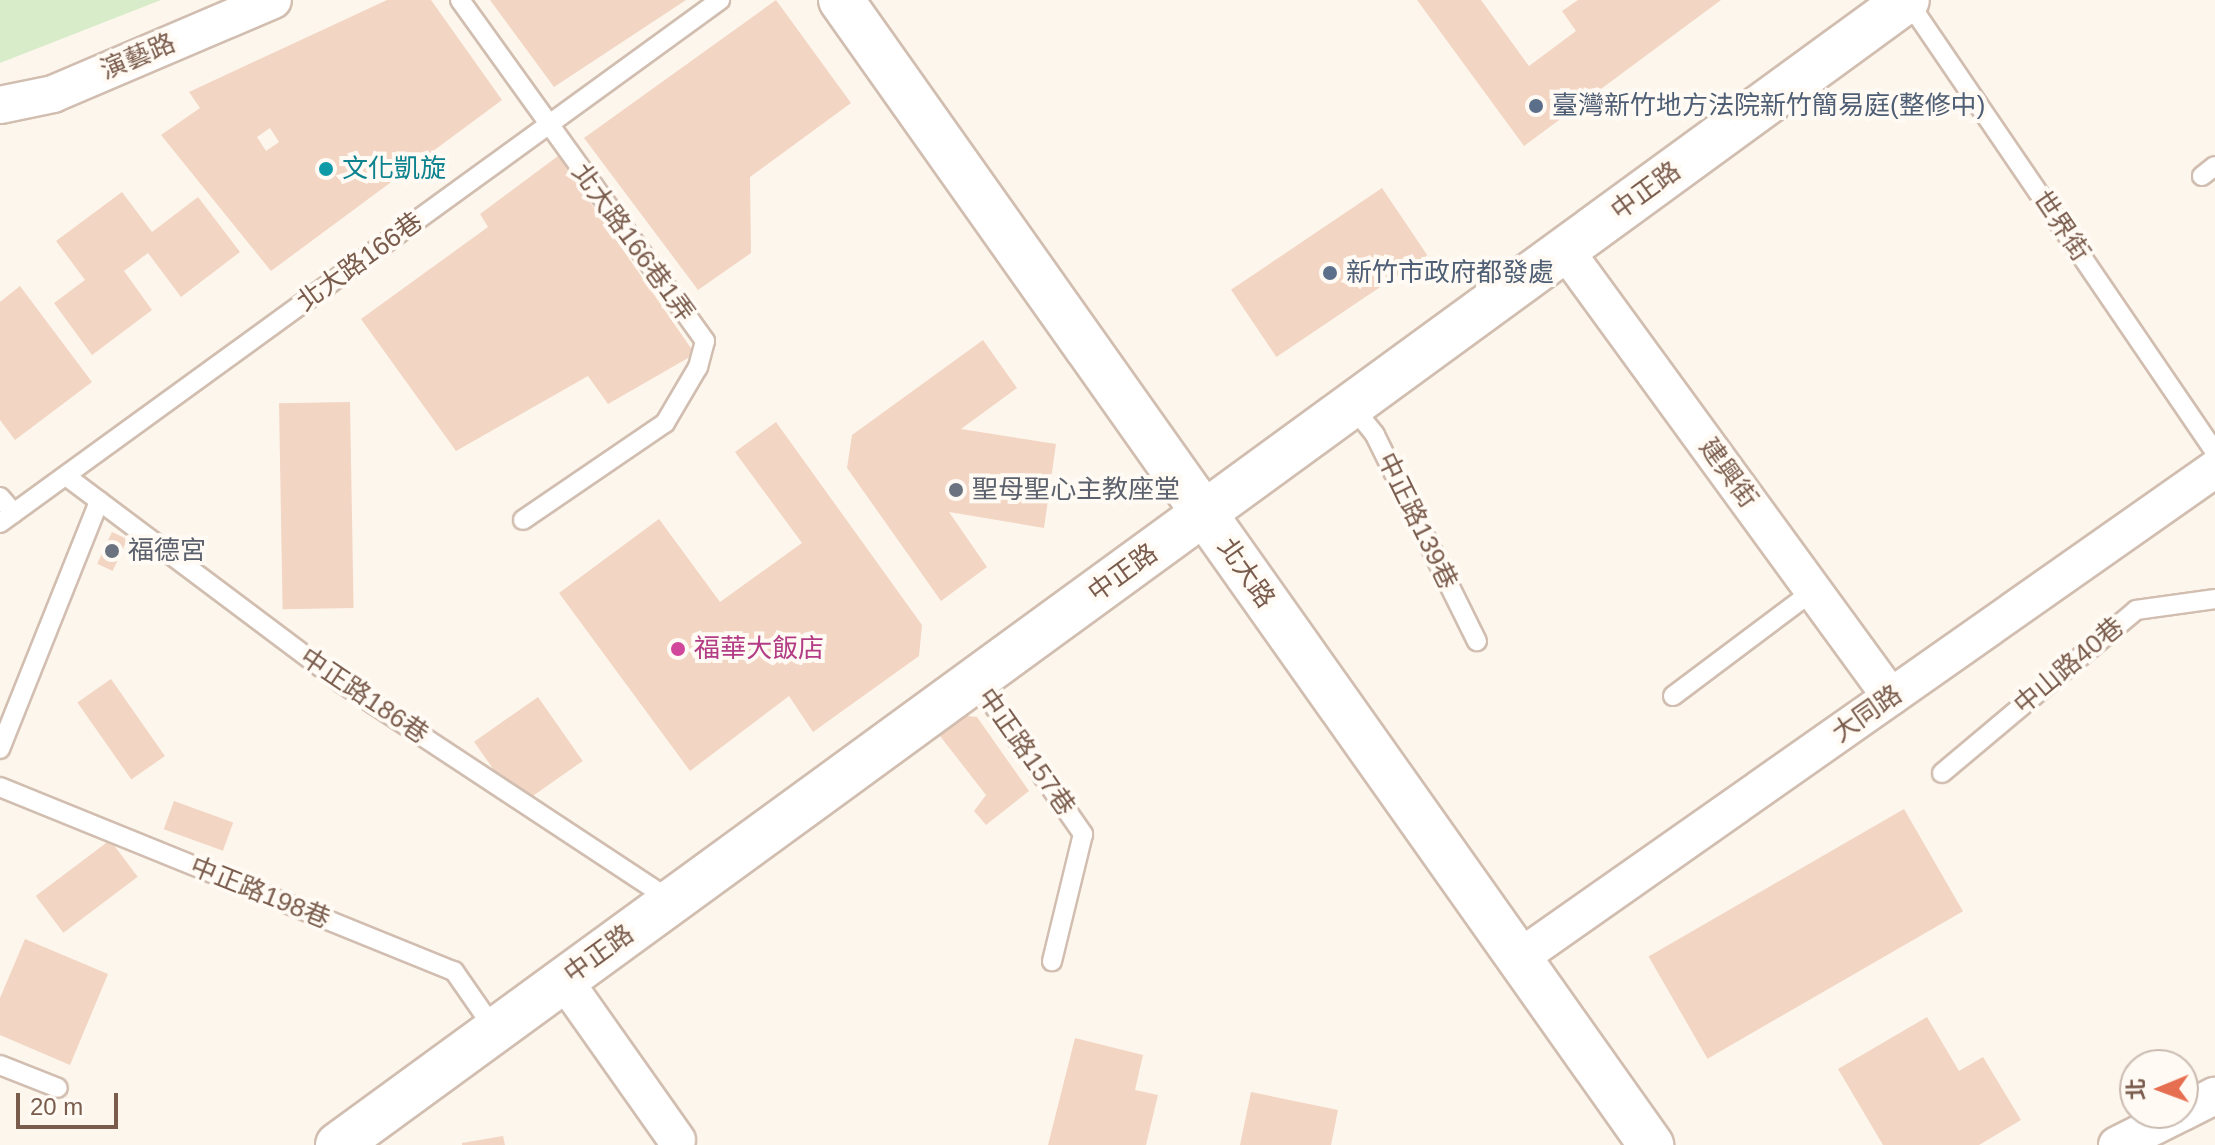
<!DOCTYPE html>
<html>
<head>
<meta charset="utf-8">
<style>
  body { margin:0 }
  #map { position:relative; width:2215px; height:1145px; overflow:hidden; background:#fdf6ec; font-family:Helvetica,"Noto Sans TC",sans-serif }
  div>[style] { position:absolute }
  .green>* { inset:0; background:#d8ecc9 }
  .building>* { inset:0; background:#f3d5c3; transform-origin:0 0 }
  .roads { filter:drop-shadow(2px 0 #d1beb0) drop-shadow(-2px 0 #d1beb0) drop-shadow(0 2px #d1beb0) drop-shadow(0 -2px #d1beb0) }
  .lane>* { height:18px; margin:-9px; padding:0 9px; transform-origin:9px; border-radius:9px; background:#fff }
  .street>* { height:36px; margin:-18px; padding:0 18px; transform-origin:18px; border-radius:18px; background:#fff }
  .secondary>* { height:44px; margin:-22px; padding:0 22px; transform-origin:22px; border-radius:22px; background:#fff }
  .dots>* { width:22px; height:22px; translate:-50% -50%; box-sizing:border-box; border:4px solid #fffaf3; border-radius:50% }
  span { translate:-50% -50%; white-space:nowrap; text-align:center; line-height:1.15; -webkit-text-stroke:8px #fffaf3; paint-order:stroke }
  .street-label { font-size:26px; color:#7a5c4d }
  .service-label { font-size:26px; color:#4e5e75 }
  .left { translate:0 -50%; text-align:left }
  .culture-label { font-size:26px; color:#0d838f }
  .worship-label { font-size:26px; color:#5b616d }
  .hotel-label { font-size:26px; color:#b23c85 }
  .north { position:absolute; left:2119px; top:1049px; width:80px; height:80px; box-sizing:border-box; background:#fffaf3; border:2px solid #cabbb1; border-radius:50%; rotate:269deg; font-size:22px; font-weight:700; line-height:32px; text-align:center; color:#7a5c4d }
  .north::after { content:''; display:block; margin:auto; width:28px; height:36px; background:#e76f51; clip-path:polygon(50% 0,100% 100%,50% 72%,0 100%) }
  .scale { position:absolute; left:16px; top:1093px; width:102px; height:36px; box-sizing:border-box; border:4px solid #7a5c4d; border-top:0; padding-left:10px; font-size:24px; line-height:28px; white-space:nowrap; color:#7a5c4d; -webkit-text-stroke:6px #fffaf3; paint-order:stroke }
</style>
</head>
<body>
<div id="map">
  <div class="green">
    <div style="clip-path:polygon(0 0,161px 0,0 63px)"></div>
  </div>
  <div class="building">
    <div style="clip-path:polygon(evenodd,387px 0,431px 0,502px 100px,271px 271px,161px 135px,200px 108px,189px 92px,387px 0,270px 128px,279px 142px,266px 151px,257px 137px,270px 128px)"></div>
    <div style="clip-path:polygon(490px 0,686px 0,554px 87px)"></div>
    <div style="clip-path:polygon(776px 0,851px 103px,750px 177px,751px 253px,698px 290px,584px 138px)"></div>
    <div style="clip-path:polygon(1417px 0,1481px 0,1529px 66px,1576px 31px,1562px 11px,1578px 0,1721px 0,1524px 146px)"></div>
    <div style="clip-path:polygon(558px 156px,695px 354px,608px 404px,588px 376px,456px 451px,361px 319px,488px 227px,480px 214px)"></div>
    <div style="left:1382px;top:188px;width:81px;height:182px;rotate:56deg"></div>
    <div style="clip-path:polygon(122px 192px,152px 232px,198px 197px,240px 252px,181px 297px,148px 253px,124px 271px,152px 310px,92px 355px,54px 303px,85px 280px,56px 241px)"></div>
    <div style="clip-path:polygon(20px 286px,92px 382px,15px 440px,0 420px,0 302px)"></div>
    <div style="clip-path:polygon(983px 340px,1017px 388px,961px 429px,1056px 444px,1044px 528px,949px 512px,987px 567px,941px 601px,847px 468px,852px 435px)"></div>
    <div style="left:350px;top:402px;width:206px;height:71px;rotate:89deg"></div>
    <div style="clip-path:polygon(776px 422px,922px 625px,919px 656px,813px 732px,789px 696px,690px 771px,559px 593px,659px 519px,720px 602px,802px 543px,735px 452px)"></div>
    <div style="left:112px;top:532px;width:17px;height:35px;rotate:25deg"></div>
    <div style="left:111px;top:679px;width:94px;height:41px;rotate:55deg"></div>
    <div style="left:538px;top:697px;width:78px;height:78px;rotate:55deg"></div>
    <div style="clip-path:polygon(948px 714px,977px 717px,1029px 791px,986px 825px,974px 811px,986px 795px,933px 727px)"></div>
    <div style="left:174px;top:801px;width:63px;height:30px;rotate:20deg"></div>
    <div style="left:1904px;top:809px;width:118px;height:295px;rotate:60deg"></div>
    <div style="left:110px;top:840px;width:46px;height:93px;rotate:53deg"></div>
    <div style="clip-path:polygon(25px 939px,108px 974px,70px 1065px,0 1035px,0 998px)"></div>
    <div style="clip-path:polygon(1927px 1017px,1959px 1071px,1983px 1057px,2021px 1120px,1979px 1145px,1883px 1145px,1838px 1069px)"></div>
    <div style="clip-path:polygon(1075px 1038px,1143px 1055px,1135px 1090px,1158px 1095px,1146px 1145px,1048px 1145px)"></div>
    <div style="clip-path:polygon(1251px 1092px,1338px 1110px,1331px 1145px,1240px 1145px)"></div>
    <div style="clip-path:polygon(503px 1136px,505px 1145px,462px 1145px,462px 1143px)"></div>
  </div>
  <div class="roads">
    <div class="lane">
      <div style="left:460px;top:0;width:420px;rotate:54.3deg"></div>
      <div style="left:705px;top:341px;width:27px;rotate:105deg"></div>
      <div style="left:698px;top:367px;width:65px;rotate:120.5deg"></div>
      <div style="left:665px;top:423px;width:172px;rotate:145.7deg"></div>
      <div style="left:1907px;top:0;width:547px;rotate:55.73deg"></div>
      <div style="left:2202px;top:176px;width:16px;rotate:-38deg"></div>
      <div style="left:1351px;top:405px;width:38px;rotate:51deg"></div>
      <div style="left:1375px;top:435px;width:230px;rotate:63.7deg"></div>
      <div style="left:66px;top:476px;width:346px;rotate:36.9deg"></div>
      <div style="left:343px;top:684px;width:394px;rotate:33.4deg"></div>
      <div style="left:0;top:497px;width:21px;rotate:49deg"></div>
      <div style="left:0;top:523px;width:890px;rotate:-35.99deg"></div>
      <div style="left:976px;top:680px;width:188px;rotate:55.2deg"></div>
      <div style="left:1083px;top:834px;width:131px;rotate:103.7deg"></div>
      <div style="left:1673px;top:696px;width:176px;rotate:-36.9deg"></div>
      <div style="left:0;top:749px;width:267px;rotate:-68.2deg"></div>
      <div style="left:1942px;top:773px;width:253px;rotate:-40deg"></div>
      <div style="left:2136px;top:610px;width:80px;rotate:-7.9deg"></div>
      <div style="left:0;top:787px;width:490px;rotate:22.1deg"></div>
      <div style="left:454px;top:971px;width:72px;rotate:55.2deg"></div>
      <div style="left:0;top:1065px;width:62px;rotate:21.6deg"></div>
    </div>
    <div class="street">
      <div style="left:0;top:105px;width:54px;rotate:-11.7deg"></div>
      <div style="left:53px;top:94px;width:239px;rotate:-23.1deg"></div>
      <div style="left:1565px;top:250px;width:553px;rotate:53.9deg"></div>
      <div style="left:1519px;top:958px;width:851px;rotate:-35.09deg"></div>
      <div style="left:564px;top:980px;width:196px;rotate:54.8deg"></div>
      <div style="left:2183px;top:1112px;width:36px;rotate:-27deg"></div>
      <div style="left:2117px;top:1145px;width:72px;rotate:-26.6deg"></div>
    </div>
    <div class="secondary">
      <div style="left:841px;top:0;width:1403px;rotate:54.72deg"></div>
      <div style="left:338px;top:1145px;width:1942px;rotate:-36.12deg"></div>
    </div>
  </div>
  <div class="dots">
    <div style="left:1536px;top:106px;background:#5c6f8a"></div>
    <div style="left:326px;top:169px;background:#0f9aa8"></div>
    <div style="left:1330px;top:273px;background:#5c6f8a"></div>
    <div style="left:956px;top:490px;background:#6b7280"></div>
    <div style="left:112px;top:551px;background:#6b7280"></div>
    <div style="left:678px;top:649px;background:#d1479c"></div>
  </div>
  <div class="street-label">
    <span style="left:138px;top:57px;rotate:-23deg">演藝路</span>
    <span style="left:1646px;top:191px;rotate:-36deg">中正路</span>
    <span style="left:2061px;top:226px;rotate:56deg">世界街</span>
    <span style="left:633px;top:243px;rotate:54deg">北大路166巷1弄</span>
    <span style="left:360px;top:262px;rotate:-36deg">北大路166巷</span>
    <span style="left:1728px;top:473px;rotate:54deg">建興街</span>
    <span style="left:1417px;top:521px;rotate:64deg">中正路139巷</span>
    <span style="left:1123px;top:573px;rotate:-36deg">中正路</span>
    <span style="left:1246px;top:573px;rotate:55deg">北大路</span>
    <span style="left:2069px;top:666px;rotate:-40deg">中山路40巷</span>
    <span style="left:364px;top:696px;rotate:34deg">中正路186巷</span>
    <span style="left:1867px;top:714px;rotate:-35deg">大同路</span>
    <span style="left:1026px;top:752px;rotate:55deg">中正路157巷</span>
    <span style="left:260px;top:893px;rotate:22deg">中正路198巷</span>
    <span style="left:599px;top:954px;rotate:-36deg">中正路</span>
  </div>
  <div class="service-label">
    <span class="left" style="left:1552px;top:106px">臺灣新竹地方法院新竹簡易庭(整修中)</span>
    <span class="left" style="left:1346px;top:273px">新竹市政府都發處</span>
  </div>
  <div class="culture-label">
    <span class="left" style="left:342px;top:169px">文化凱旋</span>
  </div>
  <div class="worship-label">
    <span class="left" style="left:972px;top:490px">聖母聖心主教座堂</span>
    <span class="left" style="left:128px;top:551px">福德宮</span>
  </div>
  <div class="hotel-label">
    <span class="left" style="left:694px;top:649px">福華大飯店</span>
  </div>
  <div class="north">北</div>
  <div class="scale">20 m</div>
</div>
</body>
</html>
